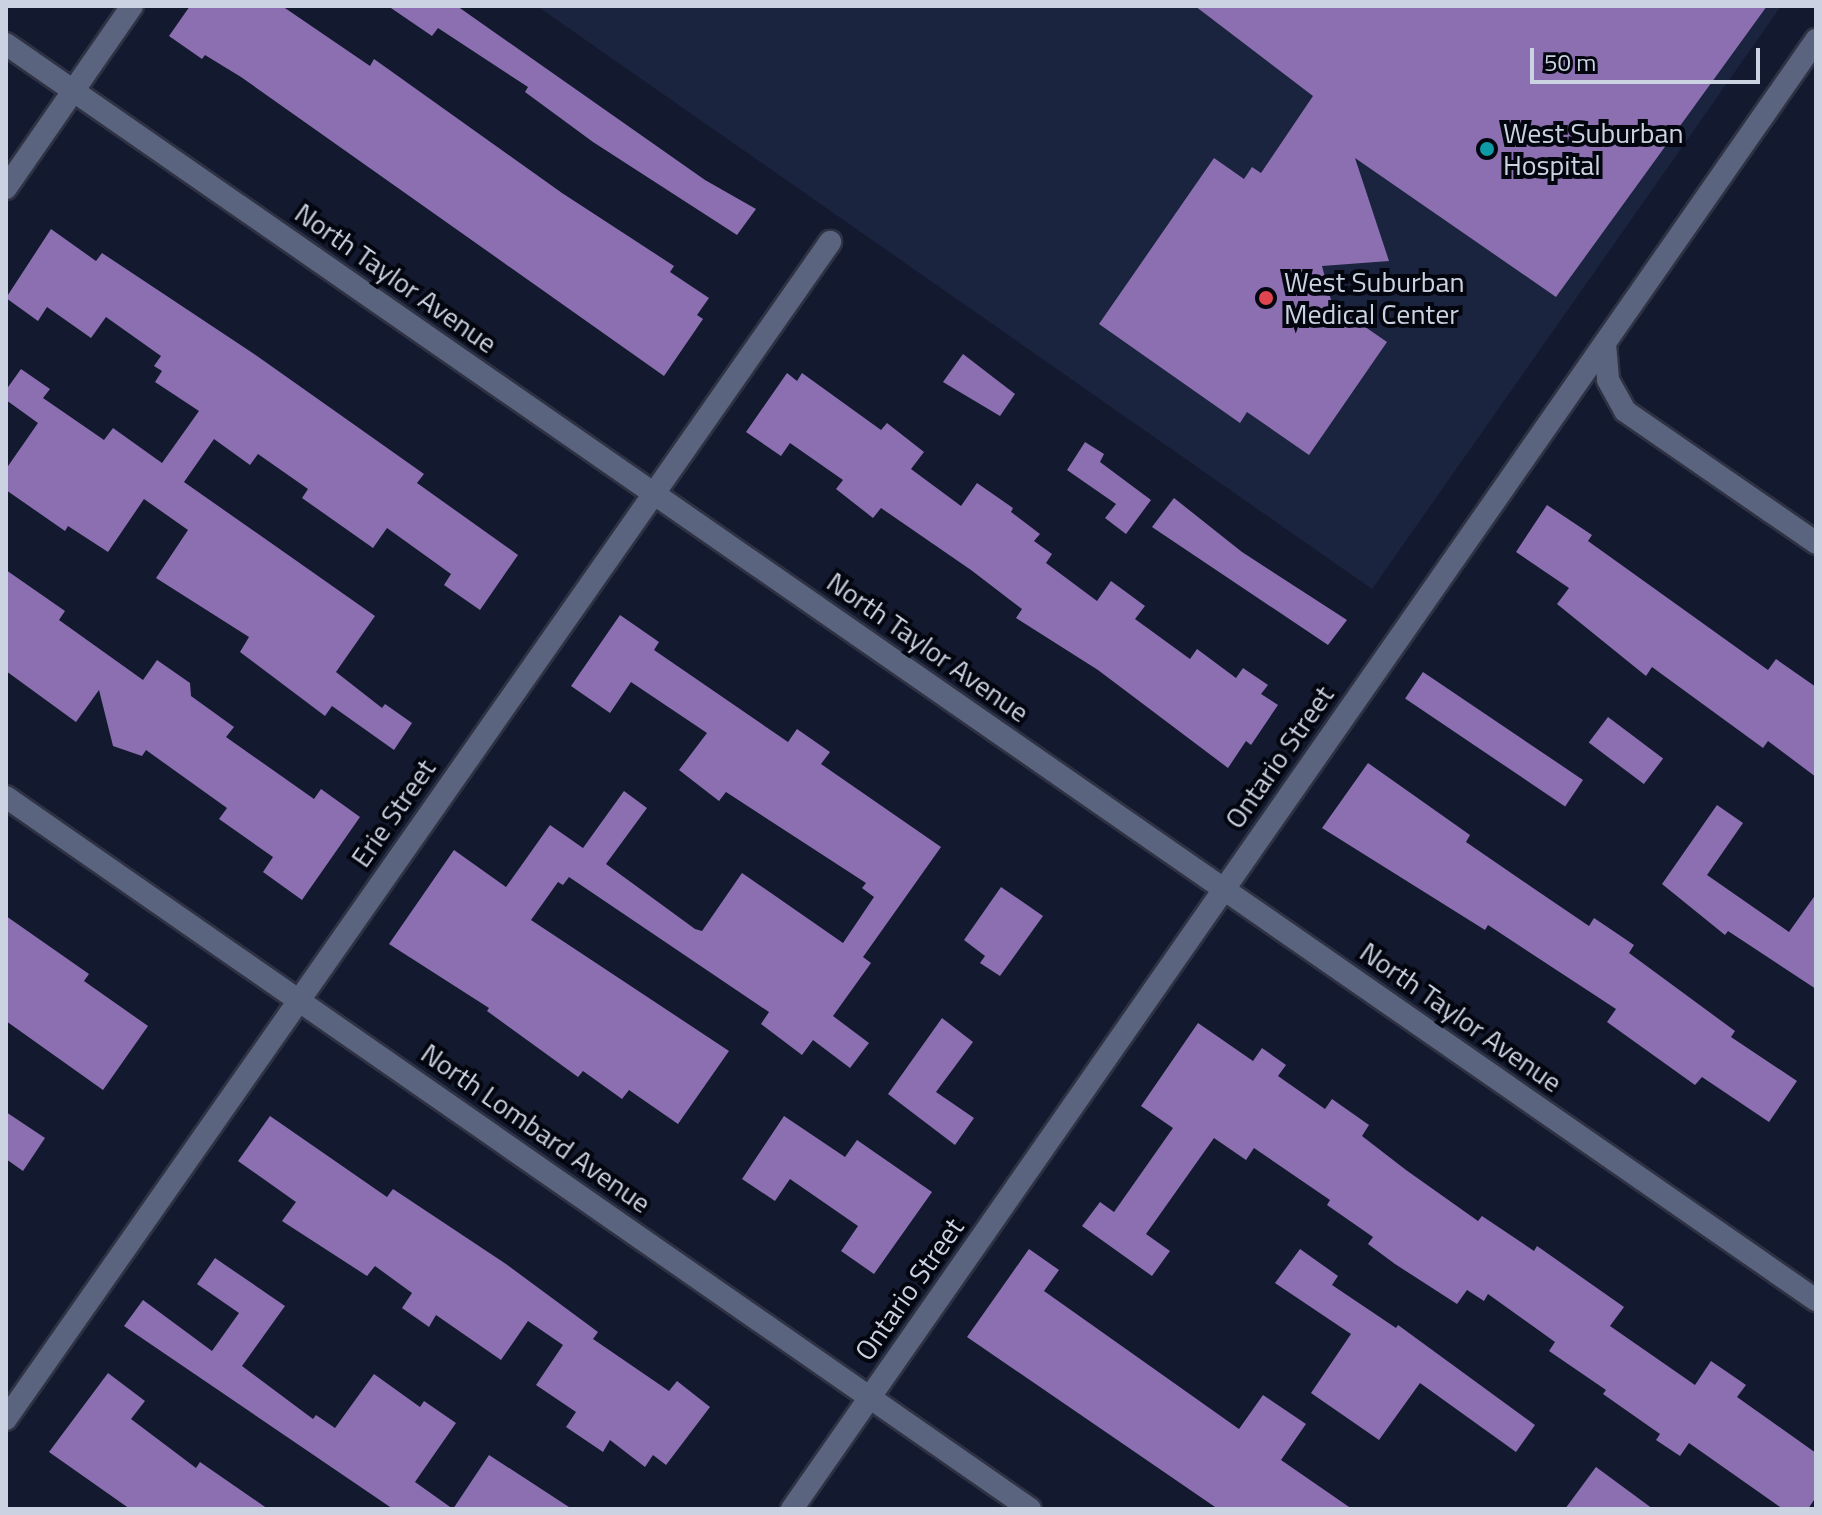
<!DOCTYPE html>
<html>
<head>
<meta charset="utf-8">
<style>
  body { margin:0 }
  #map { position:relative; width:1822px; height:1515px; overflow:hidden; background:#131a30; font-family:"Titillium Web",sans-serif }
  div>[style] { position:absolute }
  .built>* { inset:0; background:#1b243f }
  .building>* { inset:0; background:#8c6fb0; transform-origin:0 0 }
  .roads { filter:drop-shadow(2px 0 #2e3243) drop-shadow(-2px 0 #2e3243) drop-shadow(0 2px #2e3243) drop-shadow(0 -2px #2e3243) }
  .minor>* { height:22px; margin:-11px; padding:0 11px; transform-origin:11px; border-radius:11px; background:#5a647f }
  .dots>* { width:22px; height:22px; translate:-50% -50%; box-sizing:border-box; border:4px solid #04060f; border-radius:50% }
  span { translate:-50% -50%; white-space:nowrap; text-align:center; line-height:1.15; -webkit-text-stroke:8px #04060f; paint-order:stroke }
  .poi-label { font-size:28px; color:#cbd2e1 }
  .left { translate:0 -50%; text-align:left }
  .street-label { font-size:28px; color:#cbd2e1 }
  .frame { position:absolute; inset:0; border:8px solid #cbd2e1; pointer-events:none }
  .scale { position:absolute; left:1530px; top:48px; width:230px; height:36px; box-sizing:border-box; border:4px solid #cbd2e1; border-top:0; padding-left:10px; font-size:24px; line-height:28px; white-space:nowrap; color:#cbd2e1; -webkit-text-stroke:6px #04060f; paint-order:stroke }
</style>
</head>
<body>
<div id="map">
  <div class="built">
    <div style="clip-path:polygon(537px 6px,1781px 6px,1372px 589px)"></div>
  </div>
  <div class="building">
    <div style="clip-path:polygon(190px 6px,282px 6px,370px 66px,374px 59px,562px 193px,674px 266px,670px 272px,709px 298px,697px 315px,703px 319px,664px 376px,241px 77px,205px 55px,202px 59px,169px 36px)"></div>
    <div style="clip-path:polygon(388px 6px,457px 6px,705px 180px,756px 209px,737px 235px,593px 142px,525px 92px,528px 87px,438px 28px,432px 36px)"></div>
    <div style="clip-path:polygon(1195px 6px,1767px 6px,1556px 297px,1355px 158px,1389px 261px,1322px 266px,1332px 304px,1387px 342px,1309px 455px,1247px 412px,1240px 423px,1099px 324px,1214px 158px,1244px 179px,1252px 167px,1261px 173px,1313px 96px)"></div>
    <div style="clip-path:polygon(51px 229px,96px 261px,102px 253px,257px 356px,424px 474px,417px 483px,518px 555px,480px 610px,444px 585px,451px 574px,387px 528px,373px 548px,302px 498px,308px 489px,258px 454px,250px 465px,214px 439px,184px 482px,375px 616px,336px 672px,382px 708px,385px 704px,412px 723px,394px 750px,332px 706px,325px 716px,240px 652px,249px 637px,156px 578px,188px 530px,144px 499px,108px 552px,68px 526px,65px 531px,6px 490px,6px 469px,38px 423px,6px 400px,6px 390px,21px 369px,50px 389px,43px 398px,104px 440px,113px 428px,162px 463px,199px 411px,155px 382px,162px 371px,154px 366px,161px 356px,106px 317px,91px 338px,47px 307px,38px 321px,6px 298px)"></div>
    <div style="clip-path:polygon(963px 354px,1015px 394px,1000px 416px,943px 382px)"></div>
    <div style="clip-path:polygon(787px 373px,797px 381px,802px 373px,881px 430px,887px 423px,924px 452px,911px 469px,961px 506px,977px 483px,1013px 508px,1011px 512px,1040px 534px,1034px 541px,1052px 554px,1046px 563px,1097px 601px,1111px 581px,1145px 606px,1135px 619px,1190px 659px,1197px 649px,1236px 678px,1243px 668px,1268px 685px,1261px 694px,1278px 705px,1251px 745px,1246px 741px,1228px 768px,1098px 670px,1016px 618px,1022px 609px,971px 570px,881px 508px,873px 518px,836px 489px,843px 480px,790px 443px,781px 456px,746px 432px)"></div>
    <div style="clip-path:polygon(1085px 442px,1104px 454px,1100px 462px,1151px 500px,1126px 534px,1105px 518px,1116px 504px,1067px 470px)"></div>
    <div style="clip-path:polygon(1174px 498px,1242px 552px,1347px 620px,1328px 645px,1152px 527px)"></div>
    <div style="clip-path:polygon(1547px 505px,1592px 535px,1588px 541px,1768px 670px,1776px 659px,1816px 687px,1816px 777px,1768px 741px,1763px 748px,1652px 667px,1646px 676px,1557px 604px,1569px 588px,1516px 552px)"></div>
    <div style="clip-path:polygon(6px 570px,65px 611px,59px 620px,143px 680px,157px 660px,190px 683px,191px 696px,234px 727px,226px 737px,314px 799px,321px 789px,360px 817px,302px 900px,263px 872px,273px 857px,219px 819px,227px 808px,146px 750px,142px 756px,113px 746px,99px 690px,76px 722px,6px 671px)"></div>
    <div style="clip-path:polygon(620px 615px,659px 642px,654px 650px,788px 742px,797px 729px,830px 752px,821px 764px,941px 847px,863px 957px,871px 963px,833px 1016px,869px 1043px,850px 1068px,813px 1040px,802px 1055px,761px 1024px,769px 1012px,569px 877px,563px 885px,558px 882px,531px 920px,729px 1051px,678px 1124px,629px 1090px,622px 1099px,583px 1071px,578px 1077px,487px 1011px,489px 1008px,389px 944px,454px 850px,506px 887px,550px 825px,583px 848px,624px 791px,647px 808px,606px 864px,695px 929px,702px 931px,742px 873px,843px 943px,874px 897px,862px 888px,866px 883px,726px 792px,719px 801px,679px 770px,707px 733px,631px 682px,610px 713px,571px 686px)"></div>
    <div style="left:1423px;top:672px;width:193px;height:32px;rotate:34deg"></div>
    <div style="left:1608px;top:717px;width:69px;height:32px;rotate:37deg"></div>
    <div style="clip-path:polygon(1368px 763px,1470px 835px,1466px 842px,1533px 888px,1589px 926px,1594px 918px,1634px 945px,1629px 953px,1735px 1031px,1731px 1037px,1797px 1081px,1769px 1122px,1702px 1077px,1695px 1085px,1607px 1022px,1616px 1009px,1488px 925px,1485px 930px,1322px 828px)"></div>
    <div style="clip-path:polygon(1717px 805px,1743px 823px,1707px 875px,1789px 932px,1816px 894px,1816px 989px,1728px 931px,1725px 935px,1662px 884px)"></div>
    <div style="clip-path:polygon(1001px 887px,1043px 916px,1000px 976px,980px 963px,985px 956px,964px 940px)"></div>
    <div style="clip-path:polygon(6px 916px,89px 974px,84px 981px,148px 1026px,103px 1090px,6px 1021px)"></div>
    <div style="clip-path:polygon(942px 1018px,973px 1042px,936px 1092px,974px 1118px,955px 1145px,888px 1094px)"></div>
    <div style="clip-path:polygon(1198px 1023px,1253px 1061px,1262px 1048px,1286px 1065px,1278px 1076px,1325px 1109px,1332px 1099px,1369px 1125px,1362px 1136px,1406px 1170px,1478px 1221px,1482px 1216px,1534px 1251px,1537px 1246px,1624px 1307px,1610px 1326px,1695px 1385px,1711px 1361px,1746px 1385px,1737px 1397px,1816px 1453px,1816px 1497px,1808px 1509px,1783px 1509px,1689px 1443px,1680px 1456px,1656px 1440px,1660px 1434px,1603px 1394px,1606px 1390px,1549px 1351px,1555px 1342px,1488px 1294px,1484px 1301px,1467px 1290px,1457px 1304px,1395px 1264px,1368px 1244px,1373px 1237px,1327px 1205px,1330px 1200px,1254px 1148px,1246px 1160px,1214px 1138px,1146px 1234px,1170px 1251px,1152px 1276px,1082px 1226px,1100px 1202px,1114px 1212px,1173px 1128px,1141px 1106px)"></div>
    <div style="clip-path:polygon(6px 1112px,45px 1138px,23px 1171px,6px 1159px)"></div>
    <div style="clip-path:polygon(270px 1116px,387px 1197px,393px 1189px,506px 1264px,598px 1332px,593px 1339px,669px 1391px,677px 1381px,710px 1407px,666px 1465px,653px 1455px,645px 1467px,610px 1440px,603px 1452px,566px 1427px,576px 1412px,536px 1385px,563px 1345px,528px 1321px,501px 1360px,436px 1315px,429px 1327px,402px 1308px,412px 1293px,375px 1266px,367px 1276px,282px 1221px,296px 1202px,238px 1161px)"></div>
    <div style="clip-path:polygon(784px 1116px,845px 1157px,857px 1140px,932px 1192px,874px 1274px,841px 1251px,858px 1226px,790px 1179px,775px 1201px,742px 1179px)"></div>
    <div style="clip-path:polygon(1029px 1249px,1059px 1270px,1044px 1291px,1239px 1429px,1263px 1395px,1306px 1424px,1281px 1460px,1352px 1509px,1218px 1509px,967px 1337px)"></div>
    <div style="clip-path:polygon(1300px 1249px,1338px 1276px,1332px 1285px,1396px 1328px,1398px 1325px,1535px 1425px,1516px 1452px,1420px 1383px,1379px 1440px,1311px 1393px,1351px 1334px,1275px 1283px)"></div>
    <div style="clip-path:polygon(215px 1258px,285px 1306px,242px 1366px,313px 1419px,316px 1415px,335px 1428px,374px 1374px,420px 1407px,424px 1401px,456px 1423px,415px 1482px,453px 1509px,489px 1455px,572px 1509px,393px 1509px,124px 1326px,143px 1300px,212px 1351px,239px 1313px,197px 1284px)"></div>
    <div style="clip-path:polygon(108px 1373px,145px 1401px,131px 1419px,196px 1468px,200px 1462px,268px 1509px,130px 1509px,49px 1452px)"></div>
    <div style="clip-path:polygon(1596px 1467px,1653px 1509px,1565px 1509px)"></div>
  </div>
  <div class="roads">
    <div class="minor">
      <div style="left:6px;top:44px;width:2203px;rotate:34.76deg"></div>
      <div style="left:6px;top:188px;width:221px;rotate:-55.3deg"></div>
      <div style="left:1605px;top:344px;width:36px;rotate:85deg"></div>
      <div style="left:1608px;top:380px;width:35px;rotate:61deg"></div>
      <div style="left:1625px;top:411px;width:232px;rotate:34.6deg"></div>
      <div style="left:6px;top:797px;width:1247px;rotate:34.81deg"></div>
      <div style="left:6px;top:1419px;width:1437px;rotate:-55deg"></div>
      <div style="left:792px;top:1509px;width:1791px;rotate:-55.12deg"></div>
    </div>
  </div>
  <div class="dots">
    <div style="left:1487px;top:149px;background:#0f9aa8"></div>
    <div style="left:1266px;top:298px;background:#e0444e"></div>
  </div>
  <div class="poi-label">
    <span class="left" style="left:1503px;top:149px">West Suburban<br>Hospital</span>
    <span class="left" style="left:1284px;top:298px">West Suburban<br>Medical Center</span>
  </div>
  <div class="street-label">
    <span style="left:396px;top:278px;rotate:35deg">North Taylor Avenue</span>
    <span style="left:928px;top:647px;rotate:35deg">North Taylor Avenue</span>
    <span style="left:1279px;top:757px;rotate:-55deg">Ontario Street</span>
    <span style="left:393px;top:813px;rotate:-55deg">Erie Street</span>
    <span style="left:1461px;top:1017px;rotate:35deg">North Taylor Avenue</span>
    <span style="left:536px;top:1128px;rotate:35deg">North Lombard Avenue</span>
    <span style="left:909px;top:1289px;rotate:-55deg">Ontario Street</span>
  </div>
  <div class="frame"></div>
  <div class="scale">50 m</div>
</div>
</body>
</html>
